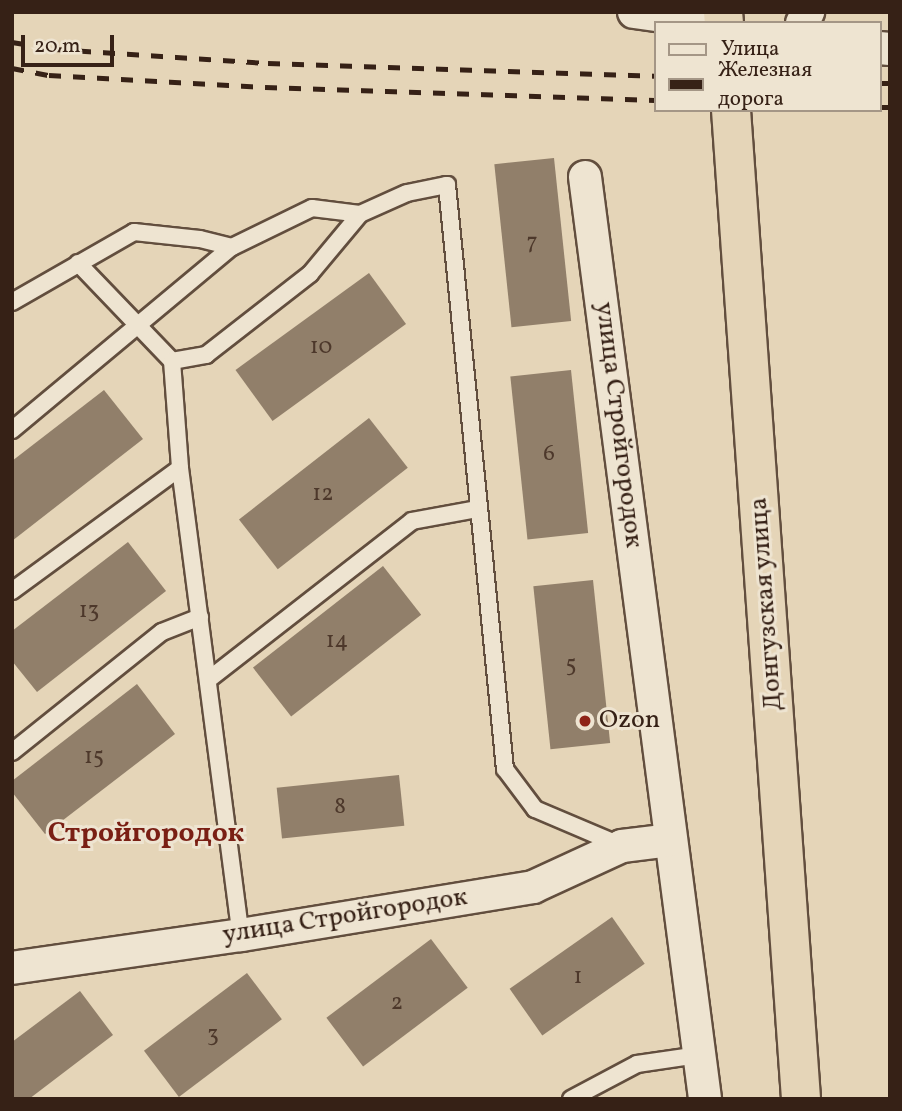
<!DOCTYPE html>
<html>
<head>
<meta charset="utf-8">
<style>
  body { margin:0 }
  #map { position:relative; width:902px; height:1111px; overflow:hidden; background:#e5d5b8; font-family:Vollkorn,serif }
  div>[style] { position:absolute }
  .building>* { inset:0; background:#917f6a; transform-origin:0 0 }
  .roads { filter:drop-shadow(2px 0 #624e3e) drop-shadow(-2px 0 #624e3e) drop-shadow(0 2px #624e3e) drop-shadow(0 -2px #624e3e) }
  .lane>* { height:16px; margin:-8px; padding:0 8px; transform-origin:8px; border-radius:8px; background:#eee4d1 }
  .street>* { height:32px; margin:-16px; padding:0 16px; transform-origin:16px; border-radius:16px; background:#eee4d1 }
  .highway>* { height:38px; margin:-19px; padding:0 19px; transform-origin:19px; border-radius:19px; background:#e5d5b8 }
  .rail>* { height:5px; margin-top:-2.5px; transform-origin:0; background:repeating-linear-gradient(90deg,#362116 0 12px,transparent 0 24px) }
  .dots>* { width:19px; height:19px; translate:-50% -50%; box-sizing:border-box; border:4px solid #eee4d1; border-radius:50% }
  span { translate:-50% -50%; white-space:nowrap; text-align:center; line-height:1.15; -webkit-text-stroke:6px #eee4d1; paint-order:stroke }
  .number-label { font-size:23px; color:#4d382b }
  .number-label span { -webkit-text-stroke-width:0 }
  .street-label { font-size:26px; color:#362116 }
  .poi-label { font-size:26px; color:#362116 }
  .left { translate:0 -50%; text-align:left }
  .neighbourhood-label { font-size:28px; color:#7a1f14; font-weight:700 }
  .frame { position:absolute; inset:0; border:14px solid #362116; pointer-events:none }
  .legend { position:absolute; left:654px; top:21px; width:228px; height:91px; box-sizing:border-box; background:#eee4d1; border:2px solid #a49686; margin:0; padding:9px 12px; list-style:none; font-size:21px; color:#362116 }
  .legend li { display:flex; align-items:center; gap:14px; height:35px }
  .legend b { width:35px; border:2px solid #a49686 }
  .scale { position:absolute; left:21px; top:35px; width:93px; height:32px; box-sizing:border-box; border:4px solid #362116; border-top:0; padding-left:9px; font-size:21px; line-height:24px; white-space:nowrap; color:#362116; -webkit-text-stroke:5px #eee4d1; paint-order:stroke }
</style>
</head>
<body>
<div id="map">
  <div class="building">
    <div style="left:554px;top:158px;width:164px;height:60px;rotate:84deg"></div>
    <div style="left:369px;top:273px;width:63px;height:165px;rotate:54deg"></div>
    <div style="left:571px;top:370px;width:164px;height:61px;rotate:84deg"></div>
    <div style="clip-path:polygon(104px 390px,143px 439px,12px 541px,12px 461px)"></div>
    <div style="left:369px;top:418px;width:63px;height:165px;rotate:52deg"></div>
    <div style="clip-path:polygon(128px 542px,166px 591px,37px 692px,12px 661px,12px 631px)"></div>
    <div style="left:383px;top:566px;width:62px;height:165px;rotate:52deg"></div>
    <div style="left:593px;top:580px;width:164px;height:60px;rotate:84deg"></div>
    <div style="clip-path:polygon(137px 684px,175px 734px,45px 834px,12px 792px,12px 781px)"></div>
    <div style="left:399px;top:775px;width:51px;height:123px;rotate:84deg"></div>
    <div style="left:612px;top:917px;width:57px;height:125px;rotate:55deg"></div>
    <div style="left:431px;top:939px;width:61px;height:131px;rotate:53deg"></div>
    <div style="left:247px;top:973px;width:58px;height:129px;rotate:53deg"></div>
    <div style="clip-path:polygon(80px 991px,113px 1035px,29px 1099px,12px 1099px,12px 1042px)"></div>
  </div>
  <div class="roads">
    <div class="lane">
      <div style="left:78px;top:263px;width:136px;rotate:46.2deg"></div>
      <div style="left:172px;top:361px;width:107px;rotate:85.7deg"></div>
      <div style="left:180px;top:468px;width:471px;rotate:82.6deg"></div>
      <div style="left:12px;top:302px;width:141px;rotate:-29.8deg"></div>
      <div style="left:134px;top:232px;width:66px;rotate:6.1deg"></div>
      <div style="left:200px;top:239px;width:33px;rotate:14deg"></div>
      <div style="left:232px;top:247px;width:89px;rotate:-26deg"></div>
      <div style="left:312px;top:208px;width:48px;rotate:7.1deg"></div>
      <div style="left:360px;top:214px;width:51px;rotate:-24.1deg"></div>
      <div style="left:407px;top:193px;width:41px;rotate:-11.3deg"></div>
      <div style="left:447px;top:185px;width:587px;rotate:84.33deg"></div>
      <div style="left:505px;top:769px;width:50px;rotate:53.1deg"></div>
      <div style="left:535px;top:809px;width:95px;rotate:23deg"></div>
      <div style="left:172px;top:361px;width:35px;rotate:-10deg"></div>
      <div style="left:206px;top:355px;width:132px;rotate:-37.9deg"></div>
      <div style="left:310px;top:274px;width:78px;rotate:-50.2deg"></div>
      <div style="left:12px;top:430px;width:286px;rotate:-39.8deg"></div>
      <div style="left:12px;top:591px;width:208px;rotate:-36.2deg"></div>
      <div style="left:208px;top:680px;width:259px;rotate:-37.9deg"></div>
      <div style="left:412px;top:521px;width:66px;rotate:-10.5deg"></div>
      <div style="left:12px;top:752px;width:192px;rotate:-38.7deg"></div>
      <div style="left:162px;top:632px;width:41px;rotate:-21.5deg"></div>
      <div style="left:571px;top:1099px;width:75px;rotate:-27.9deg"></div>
      <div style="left:637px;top:1064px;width:63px;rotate:-8.3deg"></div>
    </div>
    <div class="street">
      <div style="left:634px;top:12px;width:79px;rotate:8deg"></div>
      <div style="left:802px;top:23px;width:13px;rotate:-61deg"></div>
      <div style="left:879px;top:48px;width:11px;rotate:5deg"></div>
      <div style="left:585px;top:177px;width:930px;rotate:82.58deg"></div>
      <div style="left:12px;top:968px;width:231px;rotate:-8.2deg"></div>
      <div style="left:241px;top:935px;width:296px;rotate:-9.3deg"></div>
      <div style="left:533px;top:887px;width:98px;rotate:-24.7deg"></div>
      <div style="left:622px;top:846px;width:48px;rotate:-7.1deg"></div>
    </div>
    <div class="highway">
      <div style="left:723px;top:12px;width:11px;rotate:85deg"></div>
      <div style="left:731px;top:110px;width:991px;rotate:85.95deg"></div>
    </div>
  </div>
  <div class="rail">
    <div style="left:12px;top:42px;width:44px;rotate:9.2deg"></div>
    <div style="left:55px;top:49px;width:213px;rotate:3.8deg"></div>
    <div style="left:268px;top:63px;width:387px;rotate:1.9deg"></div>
    <div style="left:12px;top:68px;width:38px;rotate:11deg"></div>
    <div style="left:49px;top:75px;width:216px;rotate:3.2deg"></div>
    <div style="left:265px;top:87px;width:390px;rotate:1.9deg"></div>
    <div style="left:879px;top:83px;width:11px"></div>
    <div style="left:879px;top:107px;width:11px"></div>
  </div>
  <div class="dots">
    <div style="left:585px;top:721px;background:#8f2418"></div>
  </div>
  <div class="number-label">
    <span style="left:532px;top:243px">7</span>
    <span style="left:321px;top:347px">10</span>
    <span style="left:549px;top:454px">6</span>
    <span style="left:323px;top:494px">12</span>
    <span style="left:89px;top:611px">13</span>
    <span style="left:337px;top:641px">14</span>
    <span style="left:571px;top:665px">5</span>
    <span style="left:94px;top:757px">15</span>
    <span style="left:340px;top:807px">8</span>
    <span style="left:578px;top:977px">1</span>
    <span style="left:397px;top:1003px">2</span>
    <span style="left:213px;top:1035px">3</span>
  </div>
  <div class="street-label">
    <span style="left:618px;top:425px;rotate:83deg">улица Стройгородок</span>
    <span style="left:767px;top:604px;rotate:-94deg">Донгузская улица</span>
    <span style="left:345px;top:917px;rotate:-9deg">улица Стройгородок</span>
  </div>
  <div class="poi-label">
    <span class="left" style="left:599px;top:721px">Ozon</span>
  </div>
  <div class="neighbourhood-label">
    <span style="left:146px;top:834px">Стройгородок</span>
  </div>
  <div class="frame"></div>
  <ul class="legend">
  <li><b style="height:9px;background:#eee4d1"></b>Улица</li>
  <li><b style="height:9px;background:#362116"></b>Железная дорога</li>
  </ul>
  <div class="scale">20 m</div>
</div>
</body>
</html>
